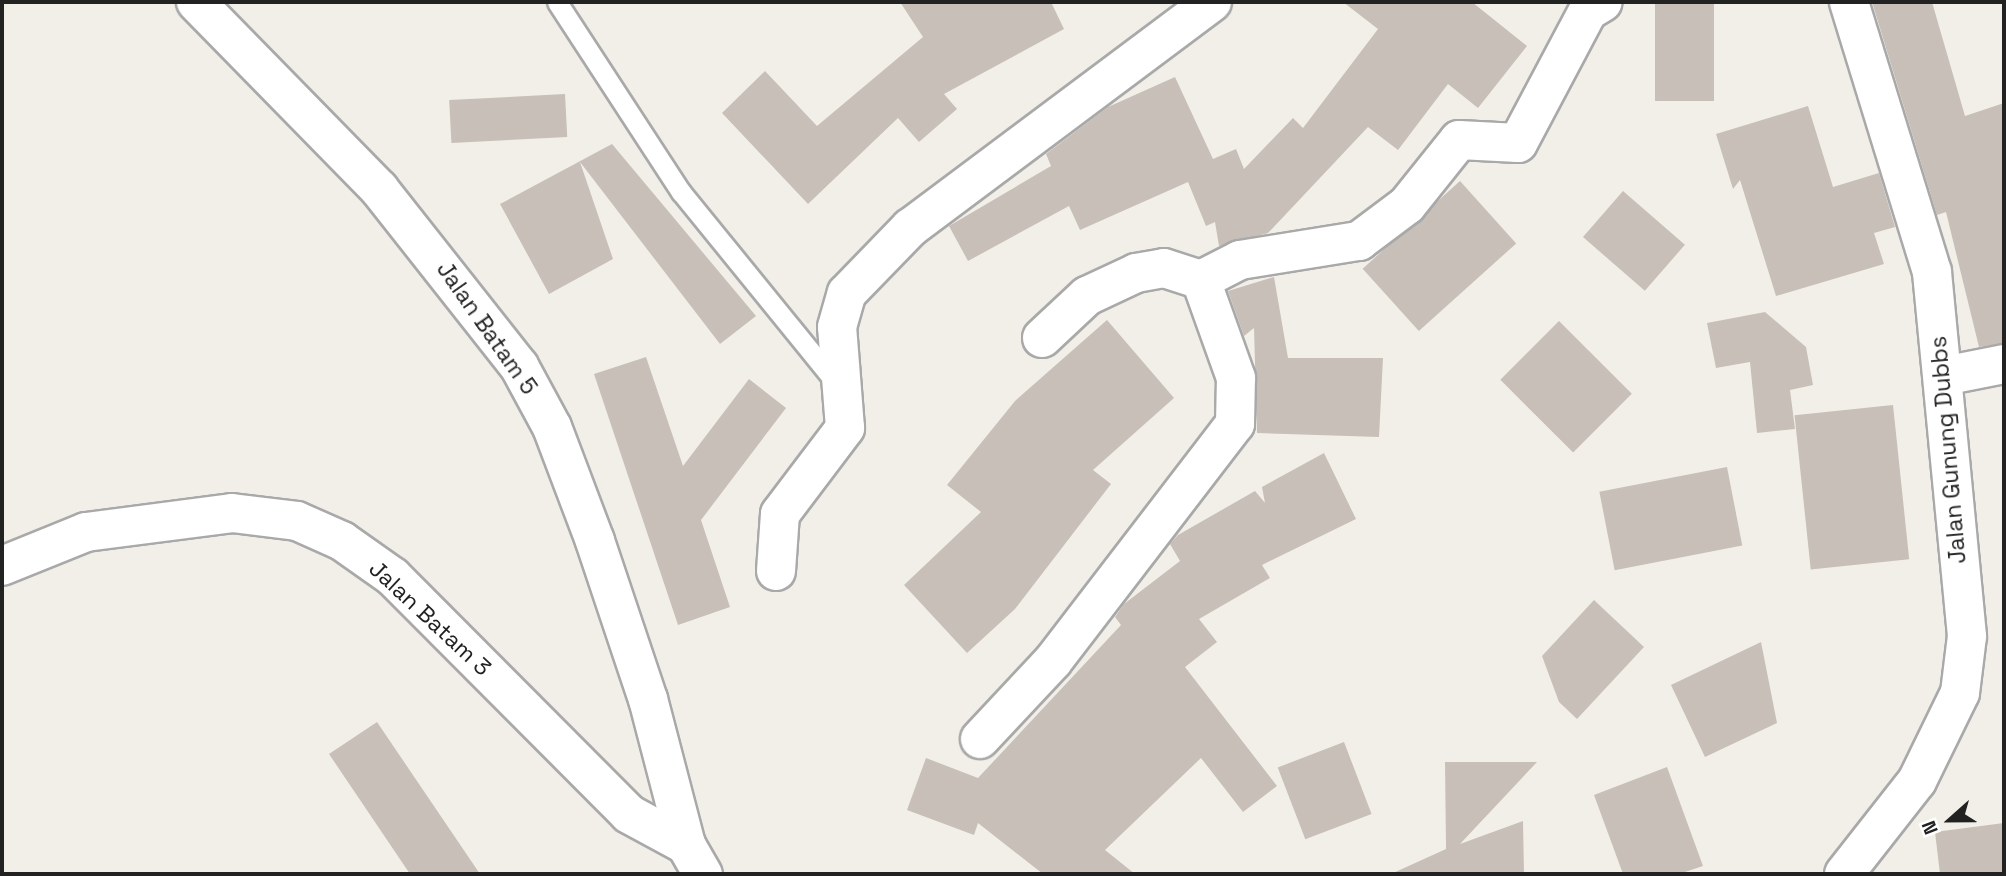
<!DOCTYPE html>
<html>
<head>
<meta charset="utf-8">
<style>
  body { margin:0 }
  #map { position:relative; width:2006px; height:876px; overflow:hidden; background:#f2efe9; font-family:"Space Grotesk",sans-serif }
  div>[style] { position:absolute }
  .building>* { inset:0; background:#c7bfb8; transform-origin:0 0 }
  .roads { filter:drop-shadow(2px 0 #a9a9a9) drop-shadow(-2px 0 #a9a9a9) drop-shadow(0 2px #a9a9a9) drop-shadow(0 -2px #a9a9a9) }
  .lane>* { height:19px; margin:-9.5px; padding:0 9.5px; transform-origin:9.5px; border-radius:9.5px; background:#fff }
  .street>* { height:38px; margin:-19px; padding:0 19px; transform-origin:19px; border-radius:19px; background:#fff }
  span { translate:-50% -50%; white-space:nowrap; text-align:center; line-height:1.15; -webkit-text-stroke:7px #fff; paint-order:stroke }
  .street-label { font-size:23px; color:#222 }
  .frame { position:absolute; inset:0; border:4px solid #222; pointer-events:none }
  .north { position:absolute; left:1915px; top:785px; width:70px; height:70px; -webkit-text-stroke:5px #fff; paint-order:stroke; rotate:249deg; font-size:19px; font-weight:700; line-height:28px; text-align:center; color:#222 }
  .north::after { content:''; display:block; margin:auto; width:24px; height:32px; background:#222; clip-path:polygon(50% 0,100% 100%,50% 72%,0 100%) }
</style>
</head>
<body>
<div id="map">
  <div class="building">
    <div style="clip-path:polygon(900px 2px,1051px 2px,1064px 29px,944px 94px,957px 109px,919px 142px,898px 118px,808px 204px,722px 113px,765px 71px,817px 126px,923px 37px)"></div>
    <div style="clip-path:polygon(1343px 2px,1472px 2px,1527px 46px,1478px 108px,1448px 84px,1398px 150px,1368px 127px,1268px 233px,1219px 246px,1215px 222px,1206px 226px,1188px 182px,1080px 230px,1069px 206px,968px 261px,949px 226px,1051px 166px,1046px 154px,1108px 107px,1175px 77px,1213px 159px,1236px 149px,1244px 169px,1293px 118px,1303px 128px,1378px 29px)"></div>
    <div style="left:1655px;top:2px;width:59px;height:99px"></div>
    <div style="clip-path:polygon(1872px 2px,1932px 2px,1965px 116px,2004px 103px,2004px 343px,1979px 347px,1946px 212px,1937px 215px)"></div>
    <div style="left:565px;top:94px;width:43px;height:116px;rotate:87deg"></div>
    <div style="clip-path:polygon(1808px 106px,1833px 187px,1879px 173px,1895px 227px,1874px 233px,1884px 264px,1776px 296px,1740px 180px,1733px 189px,1716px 134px)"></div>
    <div style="clip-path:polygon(612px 144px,756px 316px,720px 344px,580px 162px,613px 259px,549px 294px,500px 204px)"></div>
    <div style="left:1460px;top:181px;width:84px;height:131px;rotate:48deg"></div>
    <div style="left:1623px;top:191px;width:82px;height:61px;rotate:41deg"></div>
    <div style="clip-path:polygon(1274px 277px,1288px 358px,1383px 358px,1379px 437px,1257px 433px,1254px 328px,1244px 336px,1228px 291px)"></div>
    <div style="clip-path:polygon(1765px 312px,1806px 347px,1813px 385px,1790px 390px,1795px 429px,1757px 433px,1750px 362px,1716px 368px,1707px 323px)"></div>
    <div style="clip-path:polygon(1107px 320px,1174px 398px,1093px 470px,1111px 484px,1015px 609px,967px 653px,904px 585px,981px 512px,947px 485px,1015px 401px)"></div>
    <div style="left:1559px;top:321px;width:103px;height:83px;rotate:45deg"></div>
    <div style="clip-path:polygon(646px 357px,683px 466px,749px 379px,786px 408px,701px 520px,730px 607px,678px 625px,594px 374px)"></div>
    <div style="left:1893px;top:405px;width:155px;height:99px;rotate:84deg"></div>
    <div style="clip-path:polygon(1324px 453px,1356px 519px,1262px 565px,1270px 578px,1199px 619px,1217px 642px,1185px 667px,1277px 786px,1243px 812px,1201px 758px,1105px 850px,1135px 874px,1043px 874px,978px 823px,974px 835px,907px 810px,926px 758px,978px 778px,1121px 625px,1115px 617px,1124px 604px,1180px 561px,1170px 544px,1178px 535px,1255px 491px,1265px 503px,1262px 487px)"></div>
    <div style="left:1727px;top:467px;width:80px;height:130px;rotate:79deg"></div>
    <div style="clip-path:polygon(1594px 600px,1644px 647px,1577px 719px,1559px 702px,1542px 656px)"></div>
    <div style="clip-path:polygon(1761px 642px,1777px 723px,1705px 757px,1671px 685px)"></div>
    <div style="clip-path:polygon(377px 722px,480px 874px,410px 874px,329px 754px)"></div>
    <div style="left:1344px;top:742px;width:77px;height:71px;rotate:69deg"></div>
    <div style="clip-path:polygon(1445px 762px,1537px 762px,1460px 844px,1523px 821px,1524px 874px,1391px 874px,1446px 849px)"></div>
    <div style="clip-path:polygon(1667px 767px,1703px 866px,1679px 874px,1623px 874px,1594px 795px)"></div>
    <div style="clip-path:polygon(2004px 823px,2004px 874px,1940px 874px,1935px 832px)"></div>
  </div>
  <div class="roads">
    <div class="lane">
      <div style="left:557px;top:2px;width:227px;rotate:56.9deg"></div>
      <div style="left:681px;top:192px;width:246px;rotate:50.9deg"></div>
    </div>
    <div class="street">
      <div style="left:196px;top:2px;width:262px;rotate:45.6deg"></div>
      <div style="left:379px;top:189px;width:226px;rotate:51.7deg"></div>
      <div style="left:519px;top:366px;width:69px;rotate:61.6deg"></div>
      <div style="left:552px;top:427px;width:122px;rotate:69.3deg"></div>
      <div style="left:595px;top:541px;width:167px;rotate:71.5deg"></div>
      <div style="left:648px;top:699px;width:151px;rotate:75.4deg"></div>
      <div style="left:686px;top:845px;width:34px;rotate:60deg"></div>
      <div style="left:1042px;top:338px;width:62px;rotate:-43deg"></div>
      <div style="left:1087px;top:296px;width:54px;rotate:-25.1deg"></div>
      <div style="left:1136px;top:273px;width:28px;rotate:-10deg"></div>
      <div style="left:1164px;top:268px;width:39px;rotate:18deg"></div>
      <div style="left:1201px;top:280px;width:44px;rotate:-27.1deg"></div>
      <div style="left:1240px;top:260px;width:121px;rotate:-9.1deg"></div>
      <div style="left:1359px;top:241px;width:60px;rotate:-36.9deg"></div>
      <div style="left:1407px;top:205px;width:83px;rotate:-51.3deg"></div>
      <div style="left:1459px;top:140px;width:59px;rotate:2.9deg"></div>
      <div style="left:1518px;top:143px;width:149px;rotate:-62.1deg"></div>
      <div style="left:1588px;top:11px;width:17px;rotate:-31deg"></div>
      <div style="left:1944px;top:376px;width:61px;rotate:-11.3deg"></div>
      <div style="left:2px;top:566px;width:91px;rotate:-22deg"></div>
      <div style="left:86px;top:532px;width:147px;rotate:-7.4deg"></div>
      <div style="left:232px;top:513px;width:65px;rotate:7deg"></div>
      <div style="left:297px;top:521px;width:49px;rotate:24deg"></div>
      <div style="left:342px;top:541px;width:62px;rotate:35.2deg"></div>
      <div style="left:393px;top:577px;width:334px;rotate:45.1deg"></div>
      <div style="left:629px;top:814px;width:65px;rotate:28.5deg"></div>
      <div style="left:776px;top:571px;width:57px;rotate:-86deg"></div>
      <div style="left:780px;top:514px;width:108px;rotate:-52.9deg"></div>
      <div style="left:845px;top:428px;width:101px;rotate:-94.5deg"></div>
      <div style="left:837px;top:327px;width:35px;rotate:-74deg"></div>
      <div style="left:847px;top:293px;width:91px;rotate:-45.9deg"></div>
      <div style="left:910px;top:228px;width:377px;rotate:-36.8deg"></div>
      <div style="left:980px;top:739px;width:107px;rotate:-46.9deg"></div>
      <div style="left:1053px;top:661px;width:299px;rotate:-52.5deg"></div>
      <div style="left:1235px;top:424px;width:46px;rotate:-88.8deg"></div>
      <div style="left:1236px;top:378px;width:104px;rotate:-109.7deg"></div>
      <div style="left:1844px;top:874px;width:118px;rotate:-51.9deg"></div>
      <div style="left:1917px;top:781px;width:98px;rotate:-64deg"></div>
      <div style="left:1960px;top:693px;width:57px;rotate:-83deg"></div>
      <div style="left:1967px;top:636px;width:366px;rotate:-95.5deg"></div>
      <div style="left:1932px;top:272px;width:282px;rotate:-107.1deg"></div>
    </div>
  </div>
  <div class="street-label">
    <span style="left:487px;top:328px;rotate:55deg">Jalan Batam 5</span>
    <span style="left:1948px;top:450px;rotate:-95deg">Jalan Gunung Dubbs</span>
    <span style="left:430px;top:618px;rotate:43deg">Jalan Batam 3</span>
  </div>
  <div class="frame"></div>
  <div class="north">N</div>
</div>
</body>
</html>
